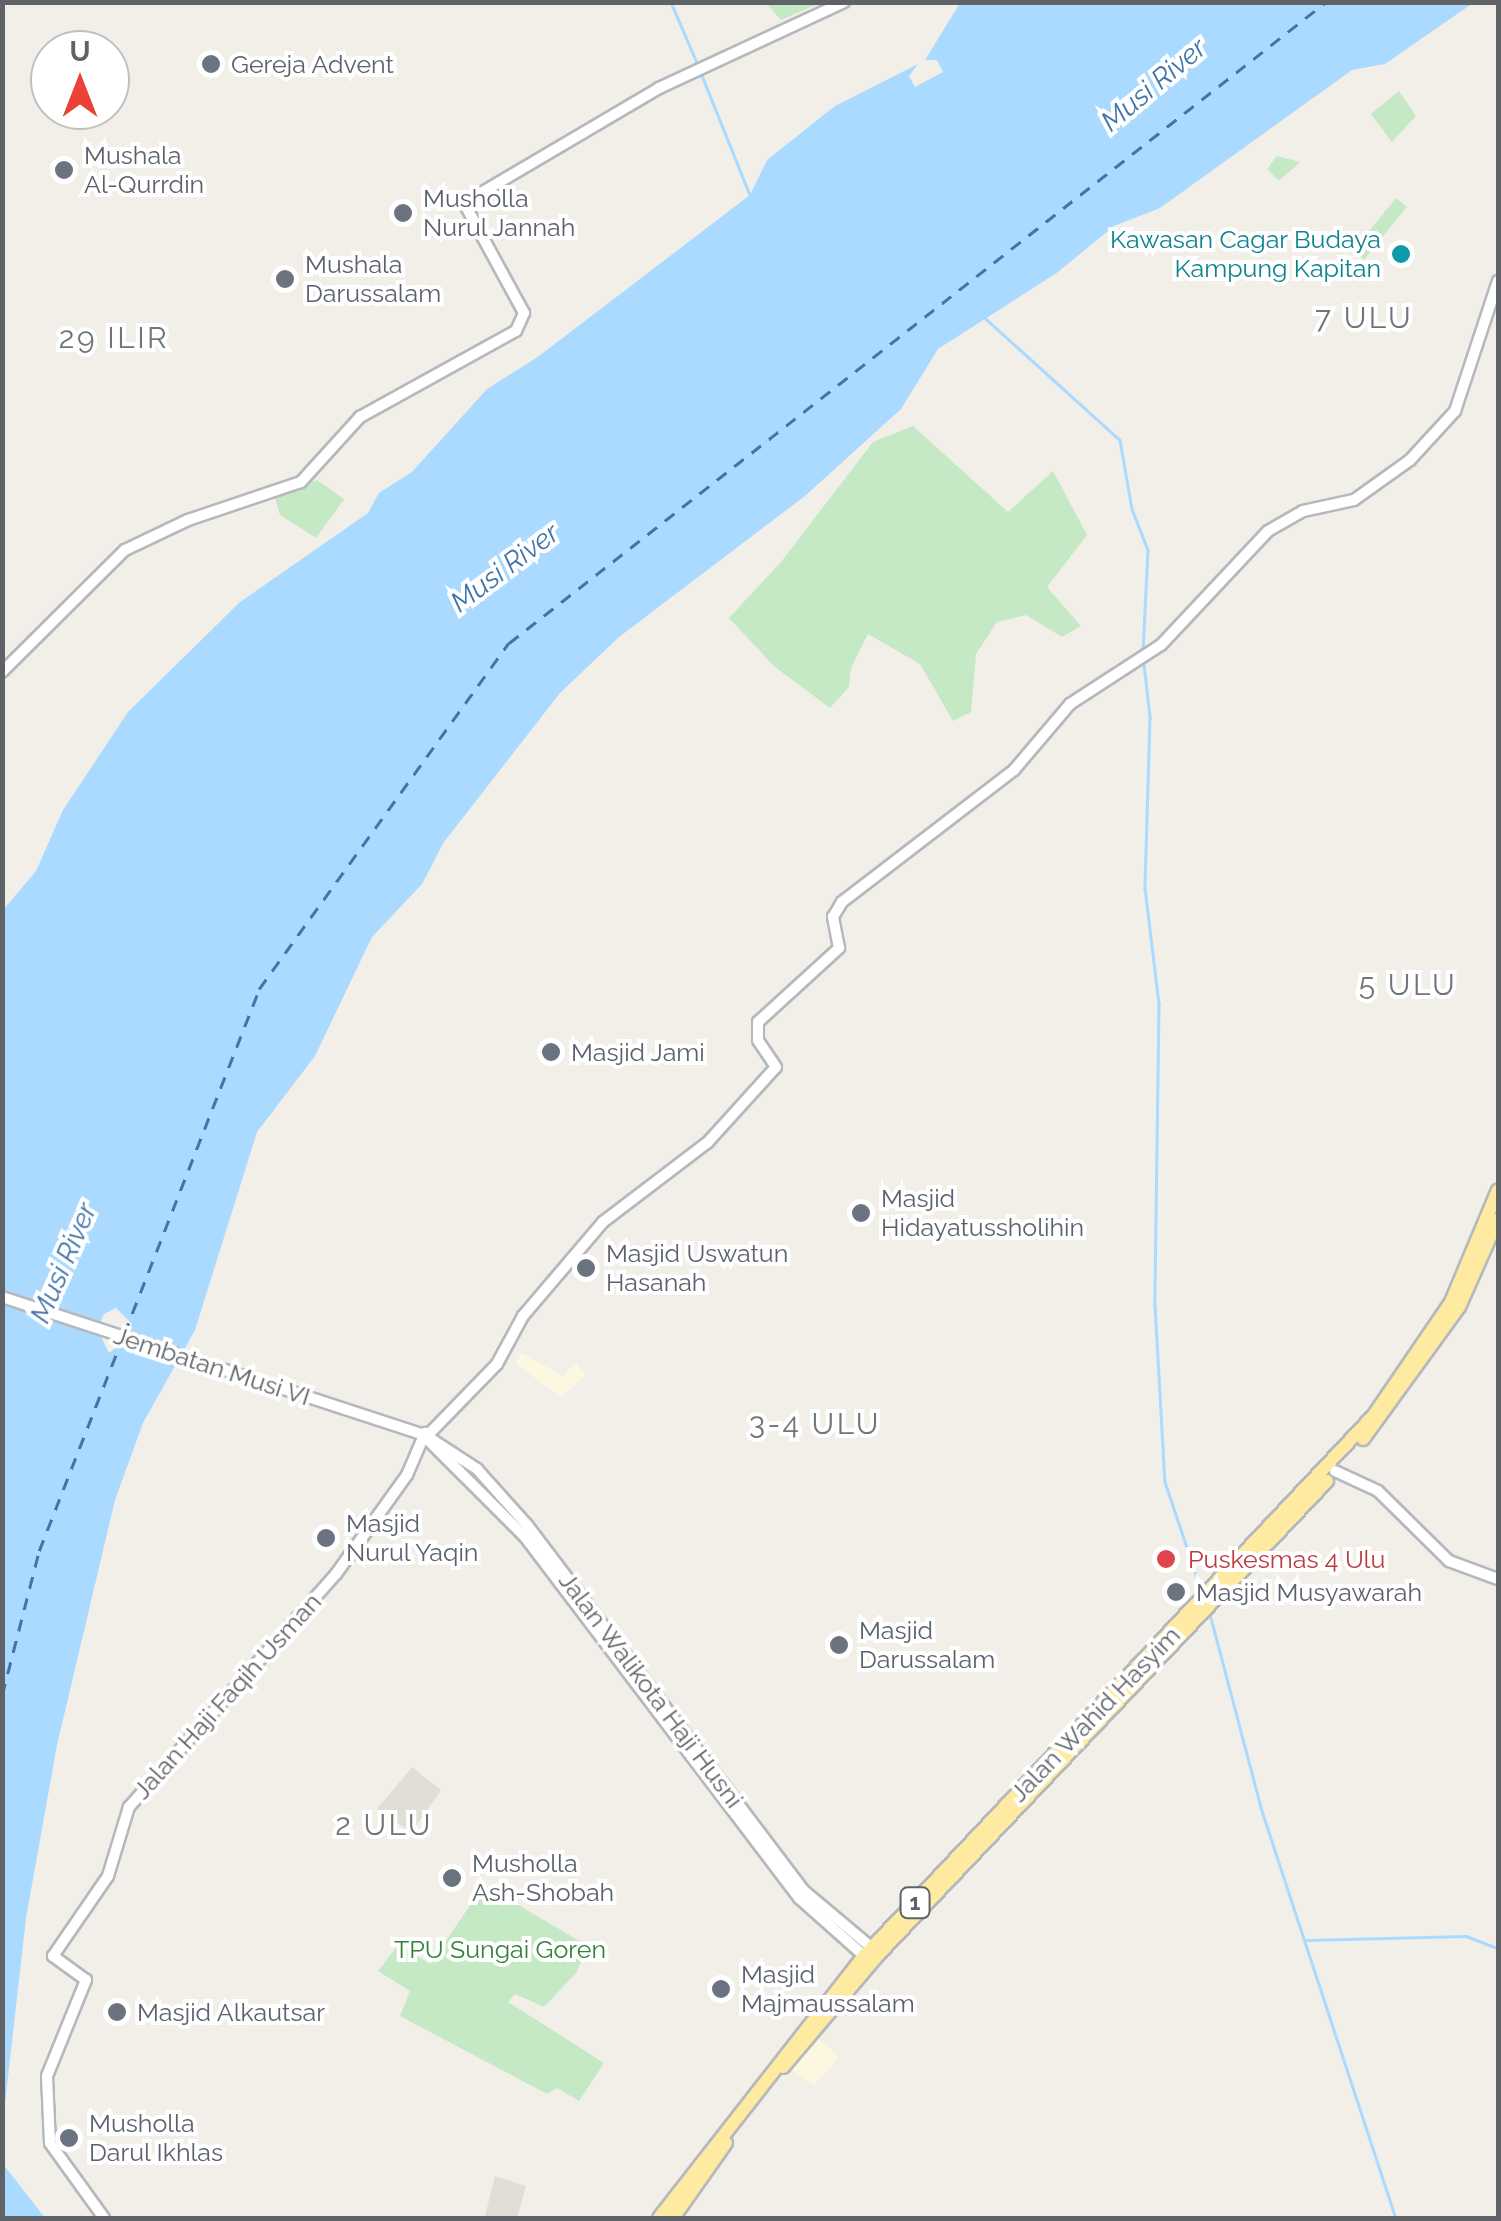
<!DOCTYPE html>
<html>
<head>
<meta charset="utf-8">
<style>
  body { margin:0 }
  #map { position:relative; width:1501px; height:2221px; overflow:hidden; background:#f1efe8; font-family:Raleway,sans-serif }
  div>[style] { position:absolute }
  .commercial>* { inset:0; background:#fef7e0 }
  .education>* { inset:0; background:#e1ded6 }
  .green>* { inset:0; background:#c5e8c5; transform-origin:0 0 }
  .water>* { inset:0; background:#aadaff }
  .stream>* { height:2.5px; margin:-1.25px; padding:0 1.25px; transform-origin:1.25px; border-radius:1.25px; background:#aadaff }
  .ferry>* { height:2.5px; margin-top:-1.25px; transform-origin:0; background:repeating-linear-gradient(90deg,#4174aa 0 12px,transparent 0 22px) }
  .roads { filter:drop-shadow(2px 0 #b5b8bc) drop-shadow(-2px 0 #b5b8bc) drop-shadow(0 2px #b5b8bc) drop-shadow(0 -2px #b5b8bc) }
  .tertiary>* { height:10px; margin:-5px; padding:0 5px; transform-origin:5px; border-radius:5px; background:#fff }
  .trunk>* { height:12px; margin:-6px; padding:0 6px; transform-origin:6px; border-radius:6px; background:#feeaa1 }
  .dots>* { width:28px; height:28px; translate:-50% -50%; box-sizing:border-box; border:5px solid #fff; border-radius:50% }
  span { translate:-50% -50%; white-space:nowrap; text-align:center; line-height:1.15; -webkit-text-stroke:8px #fff; paint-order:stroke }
  .shield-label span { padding:2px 8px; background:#fff; border:2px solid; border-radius:8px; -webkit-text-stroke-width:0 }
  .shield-label { font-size:22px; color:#5f6368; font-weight:700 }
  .worship-label { font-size:25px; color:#5b616d }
  .left { translate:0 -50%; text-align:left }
  .culture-label { font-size:25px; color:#0d838f }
  .right { translate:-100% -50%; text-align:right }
  .street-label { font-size:25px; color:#5f6368 }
  .health-label { font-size:25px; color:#be3a42 }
  .park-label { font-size:25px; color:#348238 }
  .water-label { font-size:28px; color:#4174aa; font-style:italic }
  .quarter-label { font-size:30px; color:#70757a; letter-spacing:2.5px }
  .frame { position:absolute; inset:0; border:5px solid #5f6368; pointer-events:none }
  .north { position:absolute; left:30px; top:30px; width:100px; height:100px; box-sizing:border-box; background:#fff; border:2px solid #bfc1c3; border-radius:50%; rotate:0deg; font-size:28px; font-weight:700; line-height:40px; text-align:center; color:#5f6368 }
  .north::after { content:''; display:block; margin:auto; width:35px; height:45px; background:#ea4335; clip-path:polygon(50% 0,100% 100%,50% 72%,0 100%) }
</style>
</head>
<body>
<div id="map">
  <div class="commercial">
    <div style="clip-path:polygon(521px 1353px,563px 1376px,576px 1362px,586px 1375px,561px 1397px,516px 1364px)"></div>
    <div style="clip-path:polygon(816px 2036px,839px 2057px,814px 2085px,790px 2068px)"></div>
  </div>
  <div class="education">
    <div style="clip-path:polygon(412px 1767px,441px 1790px,416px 1826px,405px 1828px,377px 1809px)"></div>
    <div style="clip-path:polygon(495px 2176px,526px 2186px,517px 2218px,485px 2216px)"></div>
  </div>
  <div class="green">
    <div style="clip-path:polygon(766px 3px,820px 3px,781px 20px)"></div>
    <div style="clip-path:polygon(1399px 91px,1416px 116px,1392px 142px,1371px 114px)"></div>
    <div style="clip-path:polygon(1277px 156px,1300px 162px,1279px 181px,1267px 169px)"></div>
    <div style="left:1396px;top:198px;width:14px;height:68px;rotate:39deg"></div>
    <div style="clip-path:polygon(913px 426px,1008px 512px,1053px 471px,1087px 535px,1047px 587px,1081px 626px,1062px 637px,1026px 615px,997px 622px,976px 654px,971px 712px,953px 721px,920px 664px,868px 634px,851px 668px,849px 687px,830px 708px,775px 667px,729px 618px,781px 562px,873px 442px)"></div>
    <div style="clip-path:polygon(317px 480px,344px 499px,316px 538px,280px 515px,275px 498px)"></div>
    <div style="clip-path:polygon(484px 1885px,588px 1946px,576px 1973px,544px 2007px,515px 1994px,508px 2002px,604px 2063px,579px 2101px,557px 2088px,547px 2094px,400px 2016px,410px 1991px,378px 1971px,399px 1944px,430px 1964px)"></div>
  </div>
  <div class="water">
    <div style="clip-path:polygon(evenodd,960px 3px,1473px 3px,1385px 64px,1352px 70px,1160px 208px,1114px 226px,1058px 272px,938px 349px,901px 409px,805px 496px,619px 637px,560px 693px,444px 842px,422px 884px,372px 937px,315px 1056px,257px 1132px,195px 1330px,143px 1423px,115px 1500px,57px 1745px,26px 1918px,3px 2121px,3px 910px,36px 871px,63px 810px,128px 712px,240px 602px,368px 513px,379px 493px,412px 472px,487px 389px,539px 356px,750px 195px,767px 160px,835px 106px,918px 64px,909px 76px,915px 87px,943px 72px,937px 60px,925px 60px,960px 3px,116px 1308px,132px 1324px,126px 1340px,109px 1353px,97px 1329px,104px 1314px,116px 1308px)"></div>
    <div style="clip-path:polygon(3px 2164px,45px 2218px,3px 2218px)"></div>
  </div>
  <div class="stream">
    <div style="left:671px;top:2px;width:69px;rotate:66.8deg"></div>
    <div style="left:701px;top:73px;width:131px;rotate:68.1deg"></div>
    <div style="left:985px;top:318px;width:182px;rotate:42.1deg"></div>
    <div style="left:1120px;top:440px;width:70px;rotate:80.1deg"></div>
    <div style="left:1132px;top:509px;width:44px;rotate:68.7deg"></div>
    <div style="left:1148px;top:550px;width:101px;rotate:92.8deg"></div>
    <div style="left:1144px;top:664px;width:53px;rotate:83.5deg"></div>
    <div style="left:1150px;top:717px;width:171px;rotate:91.7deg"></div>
    <div style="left:1145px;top:888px;width:117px;rotate:83.1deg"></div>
    <div style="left:1159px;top:1004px;width:301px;rotate:90.8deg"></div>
    <div style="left:1155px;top:1305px;width:177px;rotate:86.8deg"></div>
    <div style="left:1165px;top:1482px;width:116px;rotate:71.4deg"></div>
    <div style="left:1210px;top:1614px;width:207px;rotate:75.2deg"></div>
    <div style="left:1263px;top:1814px;width:425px;rotate:71.8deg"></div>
    <div style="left:1307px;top:1940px;width:159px;rotate:-1.4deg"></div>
    <div style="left:1466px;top:1936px;width:34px;rotate:21deg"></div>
  </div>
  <div class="ferry">
    <div style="left:124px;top:1334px;width:370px;rotate:-68.6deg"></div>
    <div style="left:259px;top:989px;width:427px;rotate:-54.2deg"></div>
    <div style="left:509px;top:643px;width:1038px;rotate:-38.12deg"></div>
    <div style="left:2px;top:1695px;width:149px;rotate:-75.6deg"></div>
    <div style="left:39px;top:1551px;width:225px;rotate:-68.6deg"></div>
  </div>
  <div class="roads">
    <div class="tertiary">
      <div style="left:2px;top:672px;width:173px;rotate:-44.8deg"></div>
      <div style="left:125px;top:550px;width:70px;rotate:-25.5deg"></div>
      <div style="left:188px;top:520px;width:119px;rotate:-18.6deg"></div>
      <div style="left:301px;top:482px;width:88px;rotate:-47.8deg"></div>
      <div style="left:360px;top:417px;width:178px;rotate:-28.9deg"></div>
      <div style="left:516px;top:331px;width:20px;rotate:-66deg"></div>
      <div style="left:524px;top:313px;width:125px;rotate:-118.6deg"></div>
      <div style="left:464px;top:203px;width:226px;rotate:-30.5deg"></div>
      <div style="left:659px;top:88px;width:204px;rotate:-24.9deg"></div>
      <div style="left:2px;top:1297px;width:442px;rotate:18.1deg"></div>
      <div style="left:428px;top:1435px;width:99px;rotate:-45.8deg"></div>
      <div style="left:497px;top:1364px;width:55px;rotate:-61.6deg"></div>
      <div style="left:523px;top:1316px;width:123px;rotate:-49.6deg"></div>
      <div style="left:603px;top:1222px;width:132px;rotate:-37.3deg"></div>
      <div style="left:708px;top:1142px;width:101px;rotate:-47.8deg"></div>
      <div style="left:776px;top:1067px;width:32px;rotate:-124deg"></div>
      <div style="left:758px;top:1040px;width:18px;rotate:-90deg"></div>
      <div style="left:758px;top:1022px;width:110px;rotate:-42.4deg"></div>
      <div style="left:839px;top:948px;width:32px;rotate:-101deg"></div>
      <div style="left:833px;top:917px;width:17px;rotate:-59deg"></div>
      <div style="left:842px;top:902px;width:217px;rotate:-37.5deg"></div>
      <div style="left:1014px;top:770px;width:87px;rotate:-49.7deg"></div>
      <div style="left:1070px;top:704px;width:108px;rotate:-33deg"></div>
      <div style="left:1161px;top:645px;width:156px;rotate:-46.8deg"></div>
      <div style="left:1268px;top:531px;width:40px;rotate:-29.7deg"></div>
      <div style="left:1303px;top:511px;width:52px;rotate:-12.2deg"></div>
      <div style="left:1354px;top:500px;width:69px;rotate:-35.5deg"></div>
      <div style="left:1410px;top:460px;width:67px;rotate:-47.4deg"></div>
      <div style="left:1455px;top:411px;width:137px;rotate:-71.7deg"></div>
      <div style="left:428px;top:1437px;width:59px;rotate:33.1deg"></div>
      <div style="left:477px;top:1469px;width:76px;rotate:48.2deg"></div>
      <div style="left:528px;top:1526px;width:456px;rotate:52.9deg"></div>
      <div style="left:803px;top:1890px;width:90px;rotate:40deg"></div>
      <div style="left:427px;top:1439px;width:139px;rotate:45deg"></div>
      <div style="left:525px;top:1537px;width:453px;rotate:52.8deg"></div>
      <div style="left:799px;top:1898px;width:87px;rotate:41.7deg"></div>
      <div style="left:1335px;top:1471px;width:47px;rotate:24.9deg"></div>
      <div style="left:1378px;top:1491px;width:100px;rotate:44.6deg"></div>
      <div style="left:1449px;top:1561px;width:52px;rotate:20.2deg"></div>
      <div style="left:104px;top:2218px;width:92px;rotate:-125.8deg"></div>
      <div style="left:50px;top:2143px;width:67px;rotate:-92.6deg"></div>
      <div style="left:47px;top:2076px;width:104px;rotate:-67.9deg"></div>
      <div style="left:86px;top:1980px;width:41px;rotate:-144deg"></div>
      <div style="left:53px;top:1956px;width:97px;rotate:-55.5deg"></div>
      <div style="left:108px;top:1876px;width:72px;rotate:-73.1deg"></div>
      <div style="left:129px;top:1807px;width:312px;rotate:-48.4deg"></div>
      <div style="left:336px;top:1574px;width:122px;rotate:-54.4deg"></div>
      <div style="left:407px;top:1475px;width:46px;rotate:-66.8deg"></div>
    </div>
    <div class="trunk">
      <div style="left:1363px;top:1439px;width:163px;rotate:-54deg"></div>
      <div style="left:1459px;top:1307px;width:96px;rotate:-66.1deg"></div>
      <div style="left:783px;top:2067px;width:147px;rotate:-49.7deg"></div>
      <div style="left:878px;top:1955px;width:653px;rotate:-46.55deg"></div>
      <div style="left:659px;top:2218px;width:333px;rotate:-52deg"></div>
      <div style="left:864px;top:1956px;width:743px;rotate:-46.69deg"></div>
      <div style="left:1374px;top:1415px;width:137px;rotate:-55.7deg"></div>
      <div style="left:1451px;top:1302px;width:121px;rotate:-67.2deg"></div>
      <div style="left:673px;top:2218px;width:92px;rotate:-54.8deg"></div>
    </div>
  </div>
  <div class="dots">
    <div style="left:211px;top:64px;background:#6b7280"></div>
    <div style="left:64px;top:170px;background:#6b7280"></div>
    <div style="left:403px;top:213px;background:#6b7280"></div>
    <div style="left:1401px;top:254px;background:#0f9aa8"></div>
    <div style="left:285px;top:279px;background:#6b7280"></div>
    <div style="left:551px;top:1052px;background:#6b7280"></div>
    <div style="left:861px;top:1213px;background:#6b7280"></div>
    <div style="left:586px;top:1268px;background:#6b7280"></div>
    <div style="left:326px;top:1538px;background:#6b7280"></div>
    <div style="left:1166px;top:1559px;background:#e0444e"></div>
    <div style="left:1176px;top:1592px;background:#6b7280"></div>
    <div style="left:839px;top:1645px;background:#6b7280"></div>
    <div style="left:452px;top:1878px;background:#6b7280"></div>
    <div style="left:721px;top:1989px;background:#6b7280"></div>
    <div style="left:117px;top:2012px;background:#6b7280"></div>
    <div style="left:69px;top:2138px;background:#6b7280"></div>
  </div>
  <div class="shield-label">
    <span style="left:915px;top:1903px">1</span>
  </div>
  <div class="worship-label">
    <span class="left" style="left:231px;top:64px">Gereja Advent</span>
    <span class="left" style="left:84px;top:170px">Mushala<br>Al-Qurrdin</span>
    <span class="left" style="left:423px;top:213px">Musholla<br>Nurul Jannah</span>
    <span class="left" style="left:305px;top:279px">Mushala<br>Darussalam</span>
    <span class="left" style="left:571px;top:1052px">Masjid Jami</span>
    <span class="left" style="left:881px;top:1213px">Masjid<br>Hidayatussholihin</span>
    <span class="left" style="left:606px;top:1268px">Masjid Uswatun<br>Hasanah</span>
    <span class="left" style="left:346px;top:1538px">Masjid<br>Nurul Yaqin</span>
    <span class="left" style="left:1196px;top:1592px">Masjid Musyawarah</span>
    <span class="left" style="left:859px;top:1645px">Masjid<br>Darussalam</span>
    <span class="left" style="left:472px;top:1878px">Musholla<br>Ash-Shobah</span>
    <span class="left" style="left:741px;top:1989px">Masjid<br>Majmaussalam</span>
    <span class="left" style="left:137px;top:2012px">Masjid Alkautsar</span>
    <span class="left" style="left:89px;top:2138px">Musholla<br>Darul Ikhlas</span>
  </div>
  <div class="culture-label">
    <span class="right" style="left:1381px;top:254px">Kawasan Cagar Budaya<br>Kampung Kapitan</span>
  </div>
  <div class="street-label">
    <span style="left:212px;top:1366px;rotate:18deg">Jembatan Musi VI</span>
    <span style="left:651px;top:1690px;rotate:53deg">Jalan Walikota Haji Husni</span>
    <span style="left:227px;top:1696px;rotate:-48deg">Jalan Haji Faqih Usman</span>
    <span style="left:1095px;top:1714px;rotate:-46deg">Jalan Wahid Hasyim</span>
  </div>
  <div class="health-label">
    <span class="left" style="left:1188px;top:1559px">Puskesmas 4 Ulu</span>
  </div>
  <div class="park-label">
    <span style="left:500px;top:1949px">TPU Sungai Goren</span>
  </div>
  <div class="water-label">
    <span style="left:1154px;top:85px;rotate:-40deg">Musi River</span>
    <span style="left:505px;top:568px;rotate:-37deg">Musi River</span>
    <span style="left:64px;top:1263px;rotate:-67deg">Musi River</span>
  </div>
  <div class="quarter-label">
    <span style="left:1364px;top:318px">7 ULU</span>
    <span style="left:114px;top:338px">29 ILIR</span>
    <span style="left:1408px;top:985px">5 ULU</span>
    <span style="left:815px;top:1424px">3-4 ULU</span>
    <span style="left:384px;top:1825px">2 ULU</span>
  </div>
  <div class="frame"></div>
  <div class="north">U</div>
</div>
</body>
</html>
